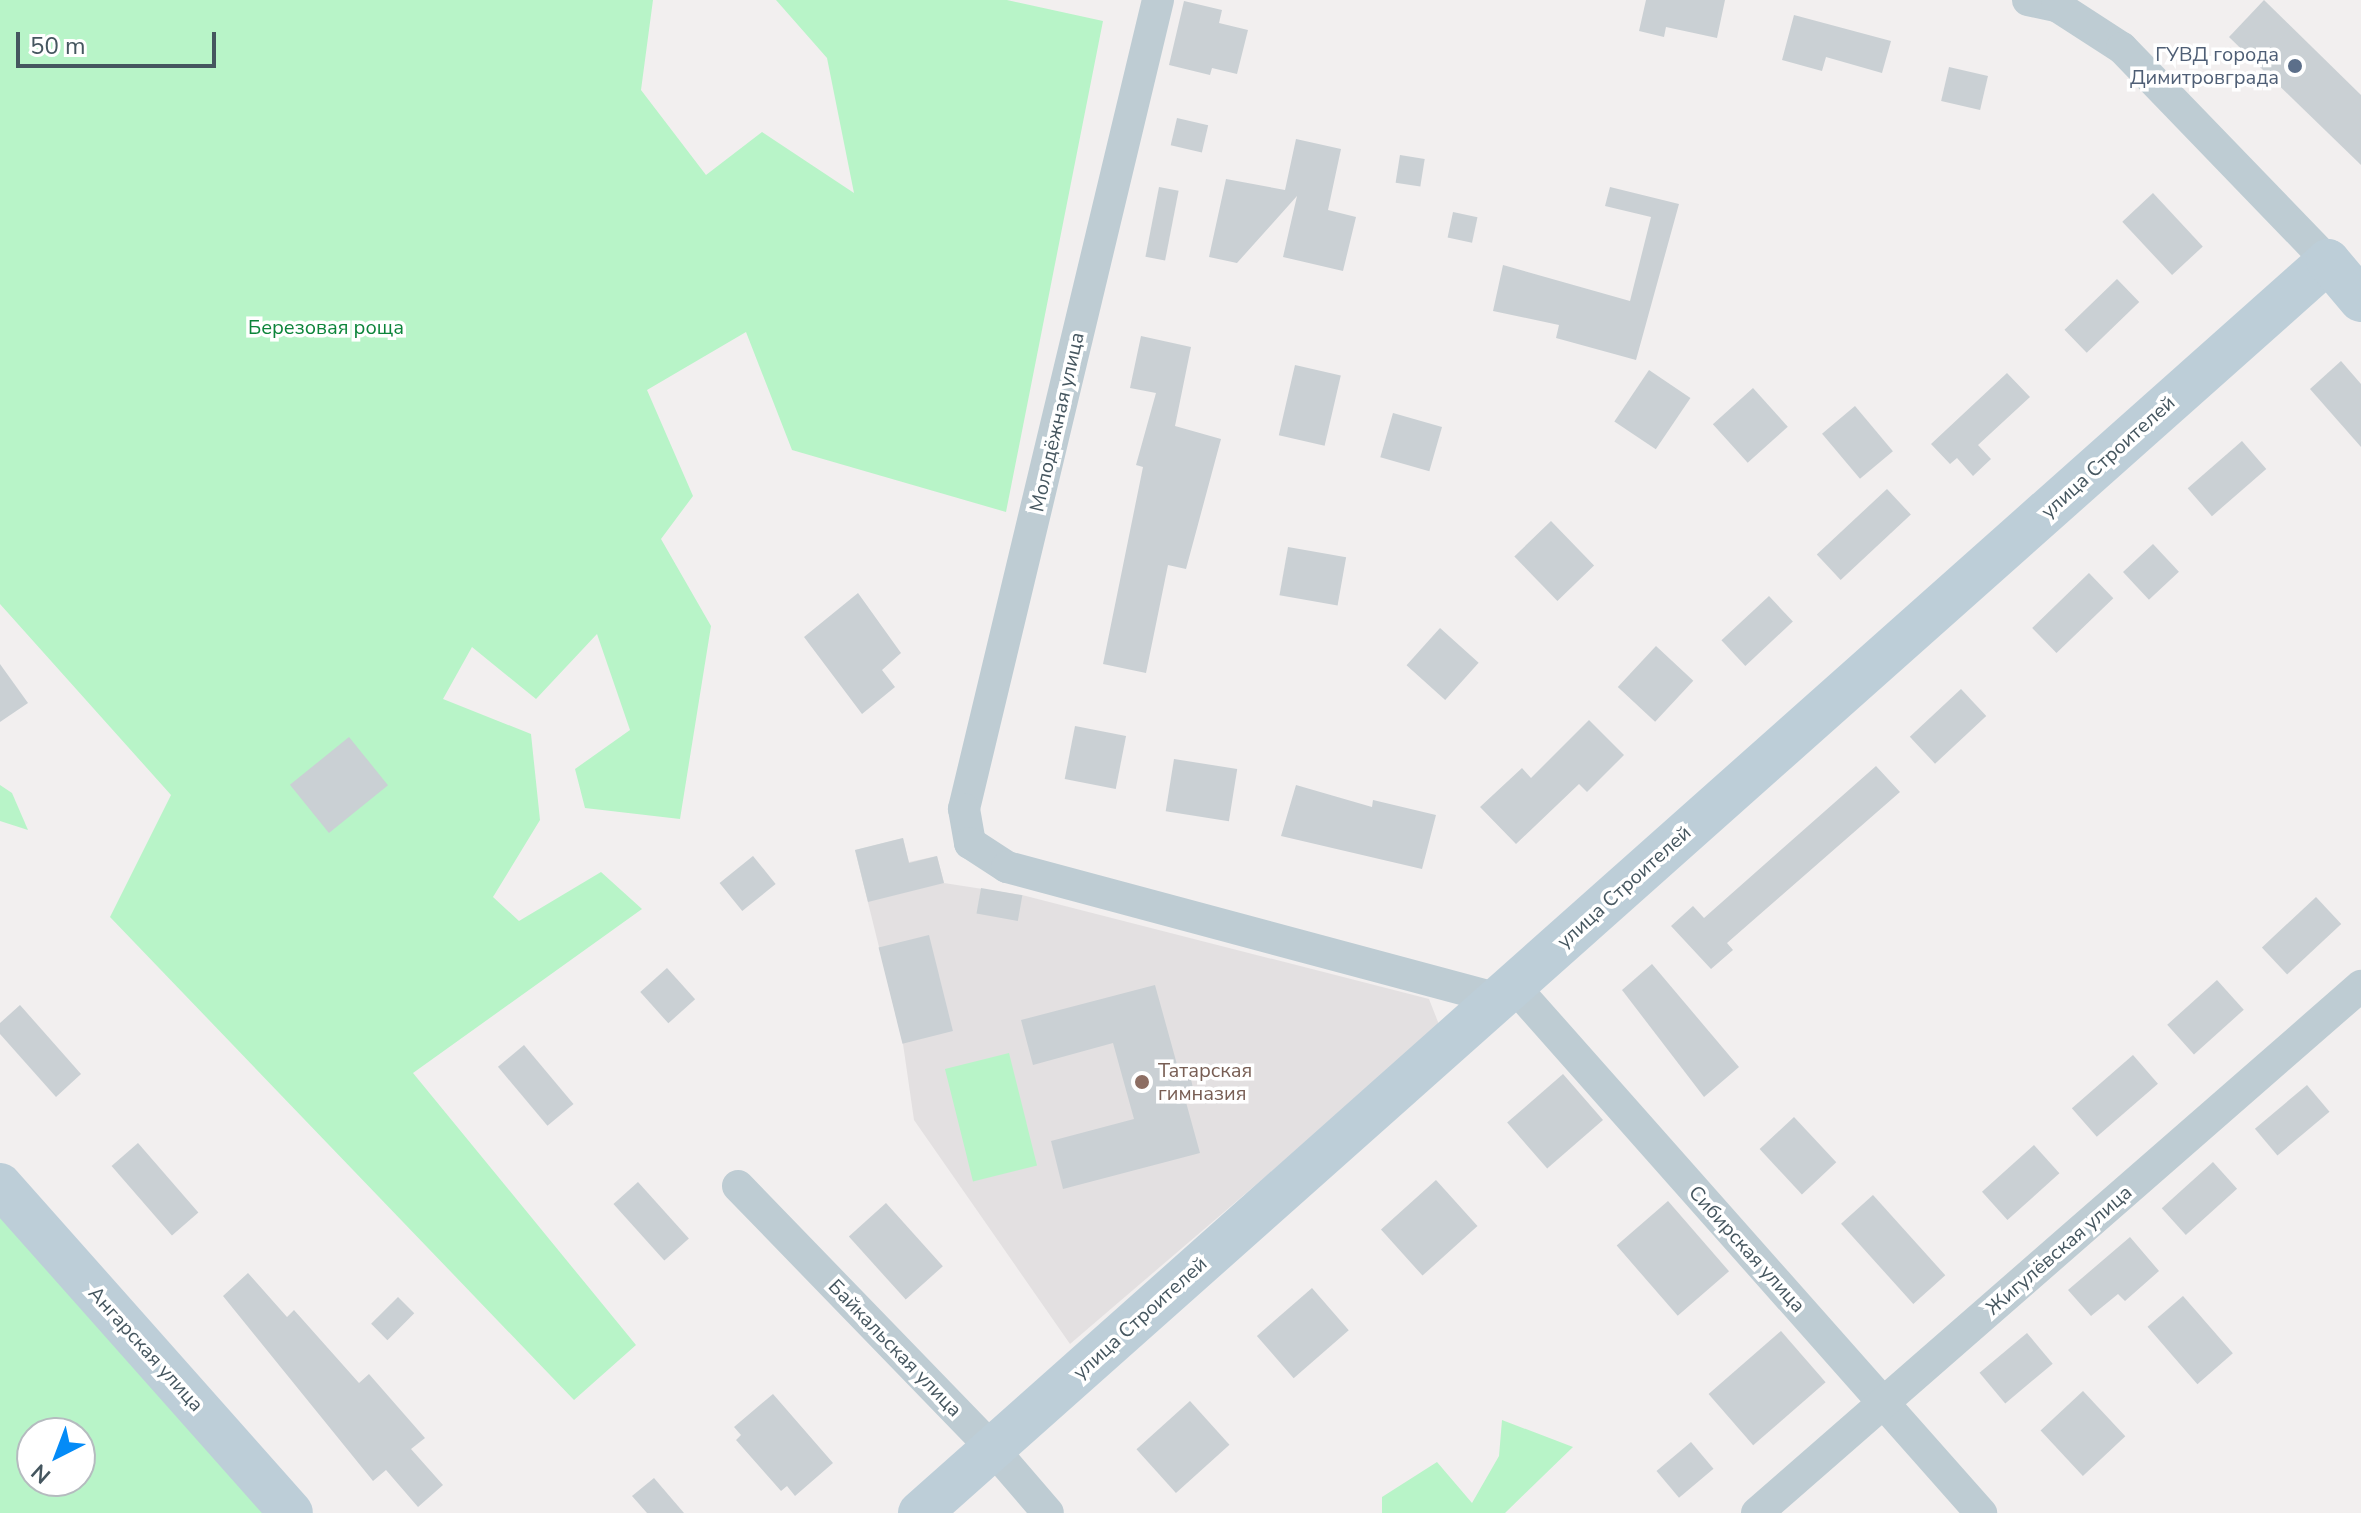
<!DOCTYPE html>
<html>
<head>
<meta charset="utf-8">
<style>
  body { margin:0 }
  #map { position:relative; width:2361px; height:1513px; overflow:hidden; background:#f2efef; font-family:"Nunito Sans",sans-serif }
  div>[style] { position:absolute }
  .education>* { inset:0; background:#e3e0e1 }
  .green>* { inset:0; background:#b8f4c8; transform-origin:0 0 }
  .building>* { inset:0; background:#cad0d4; transform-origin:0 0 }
  .street>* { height:32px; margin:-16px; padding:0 16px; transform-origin:16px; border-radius:16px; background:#beccd3 }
  .secondary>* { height:44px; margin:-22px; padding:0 22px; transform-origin:22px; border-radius:22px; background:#bdced8 }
  .dots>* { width:22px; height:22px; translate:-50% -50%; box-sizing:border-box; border:4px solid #fff; border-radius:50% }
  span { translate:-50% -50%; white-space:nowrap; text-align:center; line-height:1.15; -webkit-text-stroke:7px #fff; paint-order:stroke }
  .service-label { font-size:20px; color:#4e5e75 }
  .right { translate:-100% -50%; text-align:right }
  .park-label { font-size:20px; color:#0c843a }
  .street-label { font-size:20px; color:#45565f }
  .education-label { font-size:20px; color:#785e54 }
  .left { translate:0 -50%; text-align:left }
  .north { position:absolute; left:16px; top:1417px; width:80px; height:80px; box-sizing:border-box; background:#fff; border:2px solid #b5bbbf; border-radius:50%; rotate:222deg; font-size:22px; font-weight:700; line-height:32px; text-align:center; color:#45565f }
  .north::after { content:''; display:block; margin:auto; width:28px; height:36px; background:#048bf7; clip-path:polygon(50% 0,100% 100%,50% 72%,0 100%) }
  .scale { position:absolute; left:16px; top:32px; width:200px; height:36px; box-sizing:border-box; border:4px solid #45565f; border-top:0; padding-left:10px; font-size:24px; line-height:28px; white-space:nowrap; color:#45565f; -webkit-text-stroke:6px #fff; paint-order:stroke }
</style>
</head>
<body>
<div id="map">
  <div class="education">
    <div style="clip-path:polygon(903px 838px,909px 862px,937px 856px,944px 883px,1022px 895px,1429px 999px,1440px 1027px,1070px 1344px,914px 1120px,903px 1044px,855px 850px)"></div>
  </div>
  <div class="green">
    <div style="clip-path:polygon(0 0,653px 0,641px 90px,706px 175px,762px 132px,854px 193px,827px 58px,776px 0,1007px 0,1103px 21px,1006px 512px,792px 450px,746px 332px,647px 390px,693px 496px,661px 539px,711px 626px,680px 819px,585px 808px,575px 769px,630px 730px,597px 634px,536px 699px,472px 647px,443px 699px,531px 734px,540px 820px,493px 897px,519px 921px,601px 872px,642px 909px,413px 1073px,636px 1345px,574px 1400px,110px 917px,171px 795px,0 604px)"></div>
    <div style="clip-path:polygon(0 785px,12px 793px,28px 830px,0 821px)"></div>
    <div style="left:1009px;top:1053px;width:116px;height:66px;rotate:76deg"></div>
    <div style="clip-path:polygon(evenodd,0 1212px,271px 1513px,0 1513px,0 1212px,32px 1433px,80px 1433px,80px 1481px,32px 1481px,32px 1433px)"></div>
    <div style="clip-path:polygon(1502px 1420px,1573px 1447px,1505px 1513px,1382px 1513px,1382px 1497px,1437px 1462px,1472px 1503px,1499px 1456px)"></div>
  </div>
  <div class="building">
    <div style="clip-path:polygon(1646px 0,1725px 0,1717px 38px,1666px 27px,1664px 37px,1639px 31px)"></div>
    <div style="clip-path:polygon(2264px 0,2361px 95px,2361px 165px,2229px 37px)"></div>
    <div style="clip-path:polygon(1184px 1px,1222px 10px,1219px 23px,1248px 30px,1237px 74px,1212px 68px,1210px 75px,1169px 65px)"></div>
    <div style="clip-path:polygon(1794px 15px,1891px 41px,1882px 73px,1826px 57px,1822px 71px,1782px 60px)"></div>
    <div style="left:1949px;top:67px;width:40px;height:35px;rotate:13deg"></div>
    <div style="left:1177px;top:118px;width:32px;height:28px;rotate:13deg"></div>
    <div style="clip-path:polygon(1296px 139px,1341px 149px,1328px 210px,1356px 217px,1343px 271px,1283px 257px,1297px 196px,1237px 263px,1209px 257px,1226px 179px,1285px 190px)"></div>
    <div style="left:1400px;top:155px;width:25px;height:28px;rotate:9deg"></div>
    <div style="left:1159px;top:187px;width:20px;height:71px;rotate:11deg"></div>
    <div style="clip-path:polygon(1610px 187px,1679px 204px,1636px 360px,1556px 338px,1559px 325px,1493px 311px,1503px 265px,1630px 301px,1651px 217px,1605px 206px)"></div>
    <div style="left:2153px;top:193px;width:73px;height:42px;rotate:47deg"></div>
    <div style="left:1453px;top:212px;width:25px;height:26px;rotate:12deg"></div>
    <div style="left:2117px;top:279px;width:32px;height:73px;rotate:46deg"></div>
    <div style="clip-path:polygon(1141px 336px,1191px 347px,1175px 426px,1221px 439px,1186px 569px,1168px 565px,1146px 673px,1103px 664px,1143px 467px,1136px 465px,1156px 393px,1130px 388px)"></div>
    <div style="clip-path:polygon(2341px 361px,2361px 384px,2361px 447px,2310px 389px)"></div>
    <div style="left:1295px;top:365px;width:47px;height:72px;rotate:13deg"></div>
    <div style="left:1649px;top:370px;width:50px;height:62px;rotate:34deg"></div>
    <div style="clip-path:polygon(2007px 373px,2030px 397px,1978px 445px,1991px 459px,1973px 476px,1957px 458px,1950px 464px,1931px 444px)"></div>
    <div style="left:1753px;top:388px;width:52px;height:54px;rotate:48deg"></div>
    <div style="left:1855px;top:406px;width:59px;height:43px;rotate:50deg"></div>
    <div style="left:1393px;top:413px;width:51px;height:46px;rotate:16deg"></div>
    <div style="left:2242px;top:441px;width:37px;height:72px;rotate:49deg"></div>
    <div style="left:1887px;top:489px;width:35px;height:96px;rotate:47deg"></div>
    <div style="left:1551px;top:521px;width:62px;height:51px;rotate:46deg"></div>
    <div style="left:2153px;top:544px;width:38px;height:41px;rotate:47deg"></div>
    <div style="left:1288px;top:547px;width:59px;height:49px;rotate:10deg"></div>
    <div style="left:2089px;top:573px;width:35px;height:79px;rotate:46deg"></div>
    <div style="clip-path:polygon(858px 593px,901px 653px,882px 670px,895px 687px,862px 714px,804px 637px)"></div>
    <div style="left:1769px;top:596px;width:35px;height:65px;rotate:47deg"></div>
    <div style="left:1440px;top:628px;width:52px;height:50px;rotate:42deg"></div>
    <div style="left:1656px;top:646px;width:51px;height:56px;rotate:43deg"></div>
    <div style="clip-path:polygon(0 664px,28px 703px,0 722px)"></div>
    <div style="left:1961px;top:689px;width:37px;height:70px;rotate:47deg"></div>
    <div style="clip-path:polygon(1589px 720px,1624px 755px,1587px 792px,1579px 784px,1516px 844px,1480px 807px,1522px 768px,1531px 778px)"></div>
    <div style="left:1075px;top:726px;width:52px;height:54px;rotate:11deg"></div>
    <div style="left:349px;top:737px;width:62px;height:76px;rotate:51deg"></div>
    <div style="left:1174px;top:759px;width:64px;height:53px;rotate:9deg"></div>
    <div style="clip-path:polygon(1876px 766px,1900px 792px,1727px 943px,1733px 950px,1711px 969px,1671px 926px,1693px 906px,1704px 918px)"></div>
    <div style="clip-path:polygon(1296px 785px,1372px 807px,1373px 800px,1436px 815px,1422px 869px,1281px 836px)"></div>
    <div style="clip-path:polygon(903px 838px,909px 863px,937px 856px,944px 883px,868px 902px,855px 850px)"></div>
    <div style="left:753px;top:856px;width:36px;height:43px;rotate:51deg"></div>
    <div style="left:981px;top:888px;width:42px;height:26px;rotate:10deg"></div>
    <div style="left:2316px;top:897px;width:37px;height:74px;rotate:47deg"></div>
    <div style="left:929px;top:935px;width:99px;height:52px;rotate:76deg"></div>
    <div style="clip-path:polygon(1652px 964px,1739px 1067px,1704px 1097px,1622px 990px)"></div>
    <div style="left:667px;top:968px;width:42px;height:36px;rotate:48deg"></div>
    <div style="left:2217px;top:980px;width:40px;height:67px;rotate:48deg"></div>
    <div style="clip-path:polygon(1155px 985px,1178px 1068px,1188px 1065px,1194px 1093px,1184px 1095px,1200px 1153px,1063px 1189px,1051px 1141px,1134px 1119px,1113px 1043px,1033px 1065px,1021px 1020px)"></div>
    <div style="clip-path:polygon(20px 1005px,81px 1074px,56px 1097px,0 1034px,0 1023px)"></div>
    <div style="left:524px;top:1045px;width:77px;height:34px;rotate:50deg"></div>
    <div style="left:2133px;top:1055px;width:38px;height:81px;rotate:49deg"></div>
    <div style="left:1563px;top:1074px;width:61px;height:74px;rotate:49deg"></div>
    <div style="left:2307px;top:1085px;width:35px;height:68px;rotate:50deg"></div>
    <div style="left:1794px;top:1117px;width:62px;height:47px;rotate:47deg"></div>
    <div style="left:138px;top:1143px;width:92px;height:35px;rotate:49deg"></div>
    <div style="left:2034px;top:1145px;width:38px;height:70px;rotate:48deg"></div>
    <div style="left:2213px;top:1162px;width:36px;height:69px;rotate:48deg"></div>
    <div style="left:1436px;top:1180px;width:62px;height:74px;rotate:48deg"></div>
    <div style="left:638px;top:1182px;width:76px;height:33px;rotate:48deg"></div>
    <div style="left:1873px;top:1195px;width:108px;height:43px;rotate:48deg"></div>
    <div style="left:1668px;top:1201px;width:93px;height:68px;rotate:49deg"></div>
    <div style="left:886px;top:1203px;width:85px;height:50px;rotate:48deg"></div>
    <div style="clip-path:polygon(2130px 1237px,2159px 1271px,2125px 1301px,2118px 1294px,2091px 1316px,2068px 1290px)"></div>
    <div style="clip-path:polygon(248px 1273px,287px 1317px,294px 1310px,359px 1383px,369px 1374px,425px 1438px,411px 1449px,443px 1485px,418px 1507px,386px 1470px,373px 1481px,223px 1296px)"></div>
    <div style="left:1312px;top:1288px;width:56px;height:73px;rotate:49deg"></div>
    <div style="left:2183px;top:1296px;width:76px;height:47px;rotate:49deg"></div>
    <div style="left:398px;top:1297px;width:23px;height:38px;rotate:45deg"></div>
    <div style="left:1781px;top:1331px;width:68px;height:96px;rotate:49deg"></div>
    <div style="left:2027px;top:1333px;width:40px;height:62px;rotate:50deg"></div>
    <div style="left:2083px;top:1391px;width:62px;height:58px;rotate:47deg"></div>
    <div style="clip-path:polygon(773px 1394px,833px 1463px,795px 1496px,787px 1486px,781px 1491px,736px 1440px,741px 1435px,734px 1427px)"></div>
    <div style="left:1190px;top:1401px;width:59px;height:72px;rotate:48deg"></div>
    <div style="left:1691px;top:1442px;width:35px;height:45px;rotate:50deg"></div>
    <div style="clip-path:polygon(654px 1478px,684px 1513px,647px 1513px,632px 1496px)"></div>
  </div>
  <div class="street">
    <div style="left:1158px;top:0;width:832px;rotate:103.49deg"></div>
    <div style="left:964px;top:809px;width:35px;rotate:80deg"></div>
    <div style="left:970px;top:843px;width:44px;rotate:33deg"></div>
    <div style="left:1007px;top:867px;width:509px;rotate:15.02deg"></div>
    <div style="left:2028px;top:0;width:30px;rotate:12deg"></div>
    <div style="left:2057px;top:6px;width:77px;rotate:32.9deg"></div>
    <div style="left:2122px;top:48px;width:296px;rotate:46deg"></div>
    <div style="left:1513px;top:985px;width:706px;rotate:48.45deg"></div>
    <div style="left:738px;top:1186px;width:366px;rotate:45.9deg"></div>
    <div style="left:993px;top:1449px;width:84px;rotate:49.3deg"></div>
    <div style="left:1757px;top:1513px;width:802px;rotate:-41.11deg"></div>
  </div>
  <div class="secondary">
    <div style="left:0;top:1185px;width:438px;rotate:48.4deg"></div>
    <div style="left:920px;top:1513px;width:1884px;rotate:-41.64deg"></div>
    <div style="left:2328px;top:261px;width:51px;rotate:49.8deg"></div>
  </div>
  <div class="dots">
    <div style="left:2295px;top:66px;background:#5c6f8a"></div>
    <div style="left:1142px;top:1082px;background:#8d6e63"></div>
  </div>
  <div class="service-label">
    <span class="right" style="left:2279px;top:66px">ГУВД города<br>Димитровграда</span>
  </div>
  <div class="park-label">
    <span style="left:326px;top:327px">Березовая роща</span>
  </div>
  <div class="street-label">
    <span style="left:1057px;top:422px;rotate:-77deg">Молодёжная улица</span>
    <span style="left:2108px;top:457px;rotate:-42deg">улица Строителей</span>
    <span style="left:1624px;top:887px;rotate:-42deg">улица Строителей</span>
    <span style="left:1747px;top:1249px;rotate:48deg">Сибирская улица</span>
    <span style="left:2059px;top:1250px;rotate:-41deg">Жигулёвская улица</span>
    <span style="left:1140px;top:1318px;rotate:-42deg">улица Строителей</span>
    <span style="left:895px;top:1348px;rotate:46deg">Байкальская улица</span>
    <span style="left:146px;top:1349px;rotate:48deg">Ангарская улица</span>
  </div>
  <div class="education-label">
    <span class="left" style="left:1158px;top:1082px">Татарская<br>гимназия</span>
  </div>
  <div class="north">N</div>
  <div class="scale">50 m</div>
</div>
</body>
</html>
